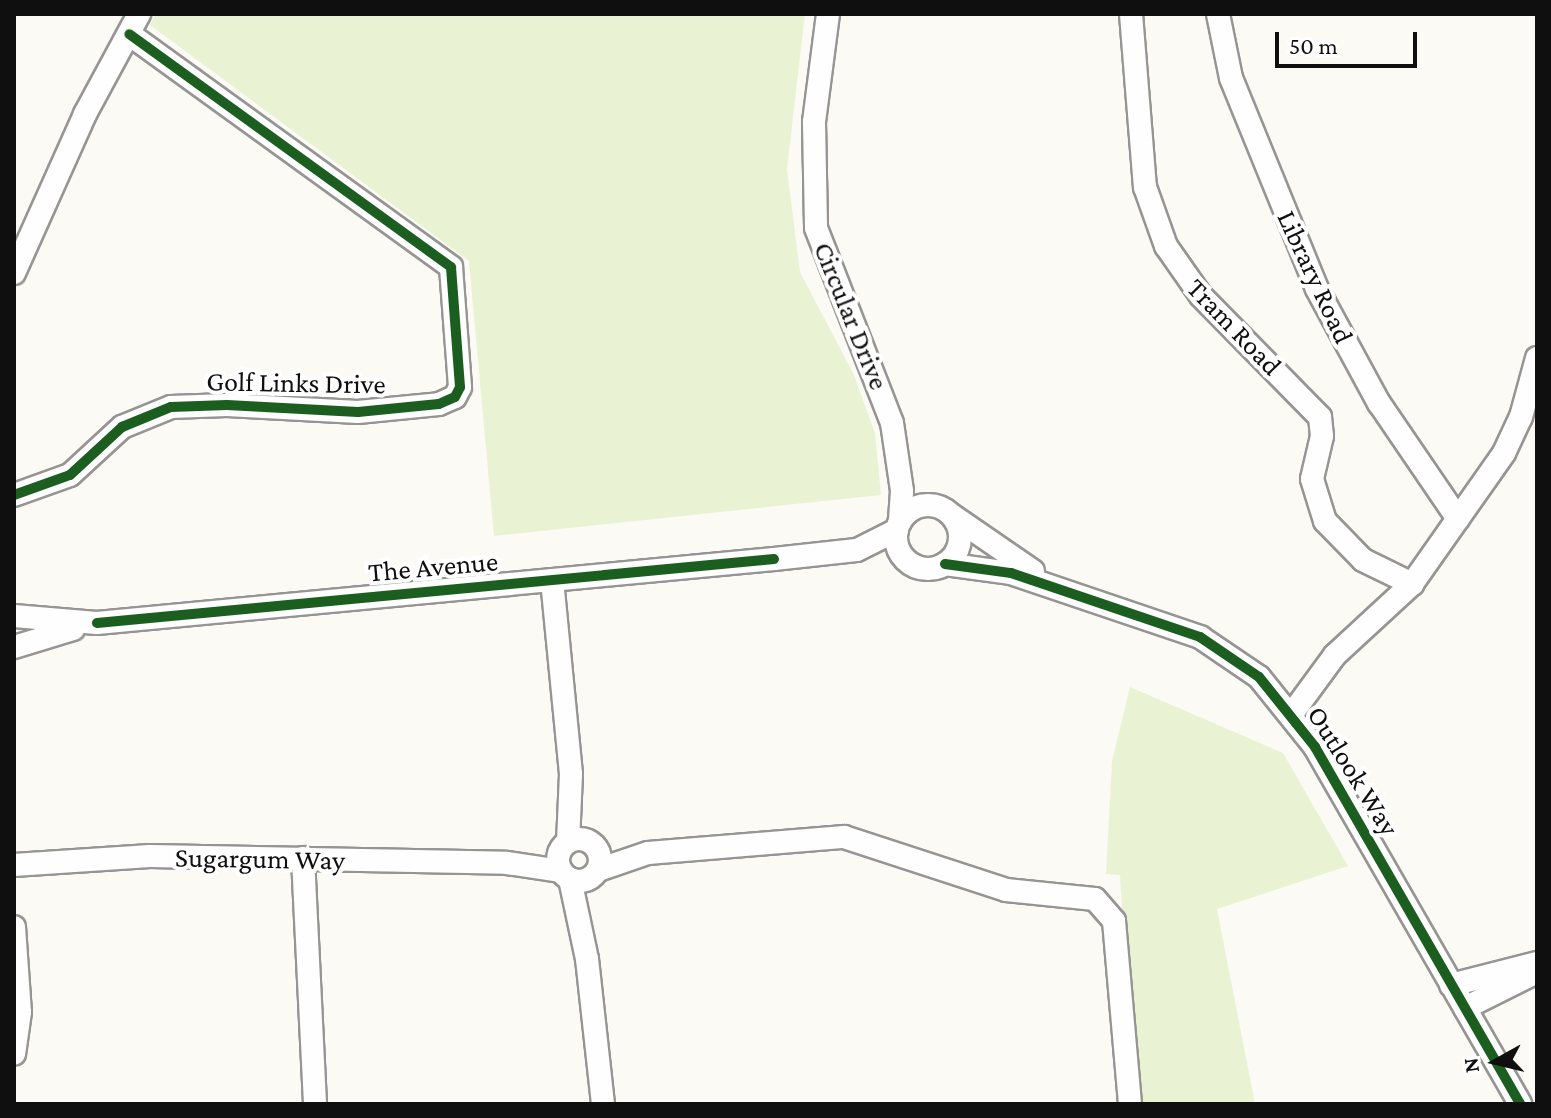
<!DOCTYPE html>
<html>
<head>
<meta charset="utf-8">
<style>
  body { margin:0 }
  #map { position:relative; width:1551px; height:1118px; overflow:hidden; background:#fcfaf5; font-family:"Crimson Pro",serif }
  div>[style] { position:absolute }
  .green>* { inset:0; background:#e9f3d3 }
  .roads { filter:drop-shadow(2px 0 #969593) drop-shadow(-2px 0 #969593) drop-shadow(0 2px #969593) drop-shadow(0 -2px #969593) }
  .minor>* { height:22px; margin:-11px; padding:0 11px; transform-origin:11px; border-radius:11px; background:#fffefe }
  .minor>.ring { margin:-11px; padding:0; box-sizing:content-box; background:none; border:22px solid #fffefe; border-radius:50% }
  .cycleway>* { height:10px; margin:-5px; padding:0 5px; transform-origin:5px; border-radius:5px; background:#1b5e20 }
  span { translate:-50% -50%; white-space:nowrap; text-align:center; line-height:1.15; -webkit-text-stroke:8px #fff; paint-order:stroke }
  .street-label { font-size:28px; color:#0f0f0f }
  .frame { position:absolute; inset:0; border:16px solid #0f0f0f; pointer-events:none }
  .north { position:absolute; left:1455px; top:1022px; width:80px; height:80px; -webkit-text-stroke:6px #fff; paint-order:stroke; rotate:262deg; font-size:22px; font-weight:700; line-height:32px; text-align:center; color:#0f0f0f }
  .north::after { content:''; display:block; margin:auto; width:28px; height:36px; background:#0f0f0f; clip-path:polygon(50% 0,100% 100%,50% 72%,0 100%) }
  .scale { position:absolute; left:1275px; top:32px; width:142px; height:36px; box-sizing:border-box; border:4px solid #0f0f0f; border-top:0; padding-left:10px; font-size:24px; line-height:28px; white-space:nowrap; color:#0f0f0f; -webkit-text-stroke:6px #fff; paint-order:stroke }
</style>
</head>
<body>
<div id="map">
  <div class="green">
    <div style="clip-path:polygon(156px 14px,805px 14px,787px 169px,800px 272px,854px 375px,875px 433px,881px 495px,494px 536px,469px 261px,150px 25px)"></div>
    <div style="clip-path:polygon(1130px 687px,1283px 753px,1348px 866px,1217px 909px,1255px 1104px,1133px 1104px,1120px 875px,1106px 874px,1112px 761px)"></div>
  </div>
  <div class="roads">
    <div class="minor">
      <div style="left:828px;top:14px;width:109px;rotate:97.4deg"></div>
      <div style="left:814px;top:122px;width:106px;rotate:88.9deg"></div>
      <div style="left:816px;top:228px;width:209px;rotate:68.7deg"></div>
      <div style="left:892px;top:423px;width:69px;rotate:81.6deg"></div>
      <div style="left:902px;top:491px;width:31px;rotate:94deg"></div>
      <div style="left:1131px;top:14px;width:174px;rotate:85.4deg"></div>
      <div style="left:1145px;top:187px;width:63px;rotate:70.4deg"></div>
      <div style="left:1166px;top:246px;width:61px;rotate:55deg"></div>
      <div style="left:1201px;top:296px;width:170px;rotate:45.5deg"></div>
      <div style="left:1320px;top:417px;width:19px;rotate:84deg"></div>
      <div style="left:1322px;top:436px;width:44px;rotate:103.1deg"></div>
      <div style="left:1312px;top:479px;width:44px;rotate:72.8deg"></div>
      <div style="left:1325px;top:521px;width:54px;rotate:45.7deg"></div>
      <div style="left:1363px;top:560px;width:55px;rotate:26.1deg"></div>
      <div style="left:1218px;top:14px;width:65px;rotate:78.5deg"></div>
      <div style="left:1231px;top:78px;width:228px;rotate:67.8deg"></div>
      <div style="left:1317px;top:289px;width:130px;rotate:61.5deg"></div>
      <div style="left:1379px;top:403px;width:140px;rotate:55.7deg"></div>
      <div style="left:14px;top:273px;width:174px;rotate:-65.9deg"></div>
      <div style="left:85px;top:114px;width:114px;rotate:-61.6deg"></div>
      <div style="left:14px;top:495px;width:59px;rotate:-19.7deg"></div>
      <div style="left:70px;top:475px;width:71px;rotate:-42.7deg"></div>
      <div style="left:122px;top:427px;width:53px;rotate:-22.2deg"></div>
      <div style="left:171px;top:407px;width:56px;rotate:-2deg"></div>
      <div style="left:227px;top:405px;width:131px;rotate:3.1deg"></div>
      <div style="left:358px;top:412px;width:81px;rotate:-5.6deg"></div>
      <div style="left:439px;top:404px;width:17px;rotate:-24deg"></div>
      <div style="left:455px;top:397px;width:11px;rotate:-63deg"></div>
      <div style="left:460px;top:387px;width:120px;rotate:-94.3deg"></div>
      <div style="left:451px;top:267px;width:397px;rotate:-144.1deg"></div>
      <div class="ring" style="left:896px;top:505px;width:42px;height:42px"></div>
      <div style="left:953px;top:516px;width:97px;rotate:34.5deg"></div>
      <div style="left:945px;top:564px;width:67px;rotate:7.8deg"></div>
      <div style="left:1011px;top:573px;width:200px;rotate:18.7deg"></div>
      <div style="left:1200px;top:637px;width:71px;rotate:34.1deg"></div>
      <div style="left:1259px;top:677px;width:90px;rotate:51.3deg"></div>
      <div style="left:1315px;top:747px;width:412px;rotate:60.1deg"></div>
      <div style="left:552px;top:580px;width:195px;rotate:84.4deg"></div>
      <div style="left:571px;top:774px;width:68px;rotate:92.5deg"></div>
      <div style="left:14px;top:616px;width:83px;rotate:4.8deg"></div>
      <div style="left:97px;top:623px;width:680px;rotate:-5.4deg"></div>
      <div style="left:774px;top:559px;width:83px;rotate:-6.2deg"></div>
      <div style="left:857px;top:550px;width:45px;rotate:-26.6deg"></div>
      <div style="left:14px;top:647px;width:62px;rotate:-17deg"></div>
      <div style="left:1291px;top:715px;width:74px;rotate:-53.7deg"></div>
      <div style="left:1335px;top:655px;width:105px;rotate:-42.7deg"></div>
      <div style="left:1412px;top:584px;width:160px;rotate:-54.9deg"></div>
      <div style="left:1504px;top:453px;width:40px;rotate:-65deg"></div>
      <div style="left:1521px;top:417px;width:61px;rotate:-74.8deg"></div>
      <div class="ring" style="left:558px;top:839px;width:20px;height:20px"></div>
      <div style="left:303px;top:858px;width:246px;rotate:87.2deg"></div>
      <div style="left:14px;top:865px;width:136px;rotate:-3.8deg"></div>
      <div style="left:150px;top:856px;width:357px;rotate:1.1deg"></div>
      <div style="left:507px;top:863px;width:55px;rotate:8.4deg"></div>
      <div style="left:598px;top:870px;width:53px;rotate:-18.8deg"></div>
      <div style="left:648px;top:853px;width:197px;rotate:-4.7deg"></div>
      <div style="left:844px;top:837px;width:170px;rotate:18.1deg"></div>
      <div style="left:1006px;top:890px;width:89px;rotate:5.8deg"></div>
      <div style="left:1095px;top:899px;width:29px;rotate:49deg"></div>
      <div style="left:1114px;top:921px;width:184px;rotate:85deg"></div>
      <div style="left:570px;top:879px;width:82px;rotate:78deg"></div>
      <div style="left:587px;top:959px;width:146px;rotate:83.7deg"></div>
      <div style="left:14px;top:927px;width:85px;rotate:86deg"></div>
      <div style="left:20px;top:1012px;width:42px;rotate:98.1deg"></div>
      <div style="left:1451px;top:985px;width:89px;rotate:-14.3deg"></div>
      <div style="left:1465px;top:1008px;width:80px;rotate:-26.6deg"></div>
    </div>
  </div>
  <div class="cycleway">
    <div style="left:14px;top:495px;width:59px;rotate:-19.7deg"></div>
    <div style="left:70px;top:475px;width:71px;rotate:-42.7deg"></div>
    <div style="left:122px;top:427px;width:53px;rotate:-22.2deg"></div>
    <div style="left:171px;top:407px;width:56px;rotate:-2deg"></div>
    <div style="left:227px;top:405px;width:131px;rotate:3.1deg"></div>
    <div style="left:358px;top:412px;width:81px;rotate:-5.6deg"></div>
    <div style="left:439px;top:404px;width:17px;rotate:-24deg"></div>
    <div style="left:455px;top:397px;width:11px;rotate:-63deg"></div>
    <div style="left:460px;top:387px;width:120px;rotate:-94.3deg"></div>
    <div style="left:451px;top:267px;width:397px;rotate:-144.1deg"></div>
    <div style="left:945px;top:564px;width:67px;rotate:7.8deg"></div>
    <div style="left:1011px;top:573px;width:200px;rotate:18.7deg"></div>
    <div style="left:1200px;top:637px;width:71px;rotate:34.1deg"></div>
    <div style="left:1259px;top:677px;width:90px;rotate:51.3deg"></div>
    <div style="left:1315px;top:747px;width:412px;rotate:60.1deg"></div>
    <div style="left:97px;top:623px;width:680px;rotate:-5.4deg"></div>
  </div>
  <div class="street-label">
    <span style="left:1315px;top:277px;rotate:65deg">Library Road</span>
    <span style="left:851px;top:316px;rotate:68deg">Circular Drive</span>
    <span style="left:1234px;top:327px;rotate:46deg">Tram Road</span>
    <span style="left:296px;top:383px;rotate:1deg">Golf Links Drive</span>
    <span style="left:433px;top:567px;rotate:-5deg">The Avenue</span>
    <span style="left:1353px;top:771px;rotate:58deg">Outlook Way</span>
    <span style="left:260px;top:859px;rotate:1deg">Sugargum Way</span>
  </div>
  <div class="frame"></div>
  <div class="north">N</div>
  <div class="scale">50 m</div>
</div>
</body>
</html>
